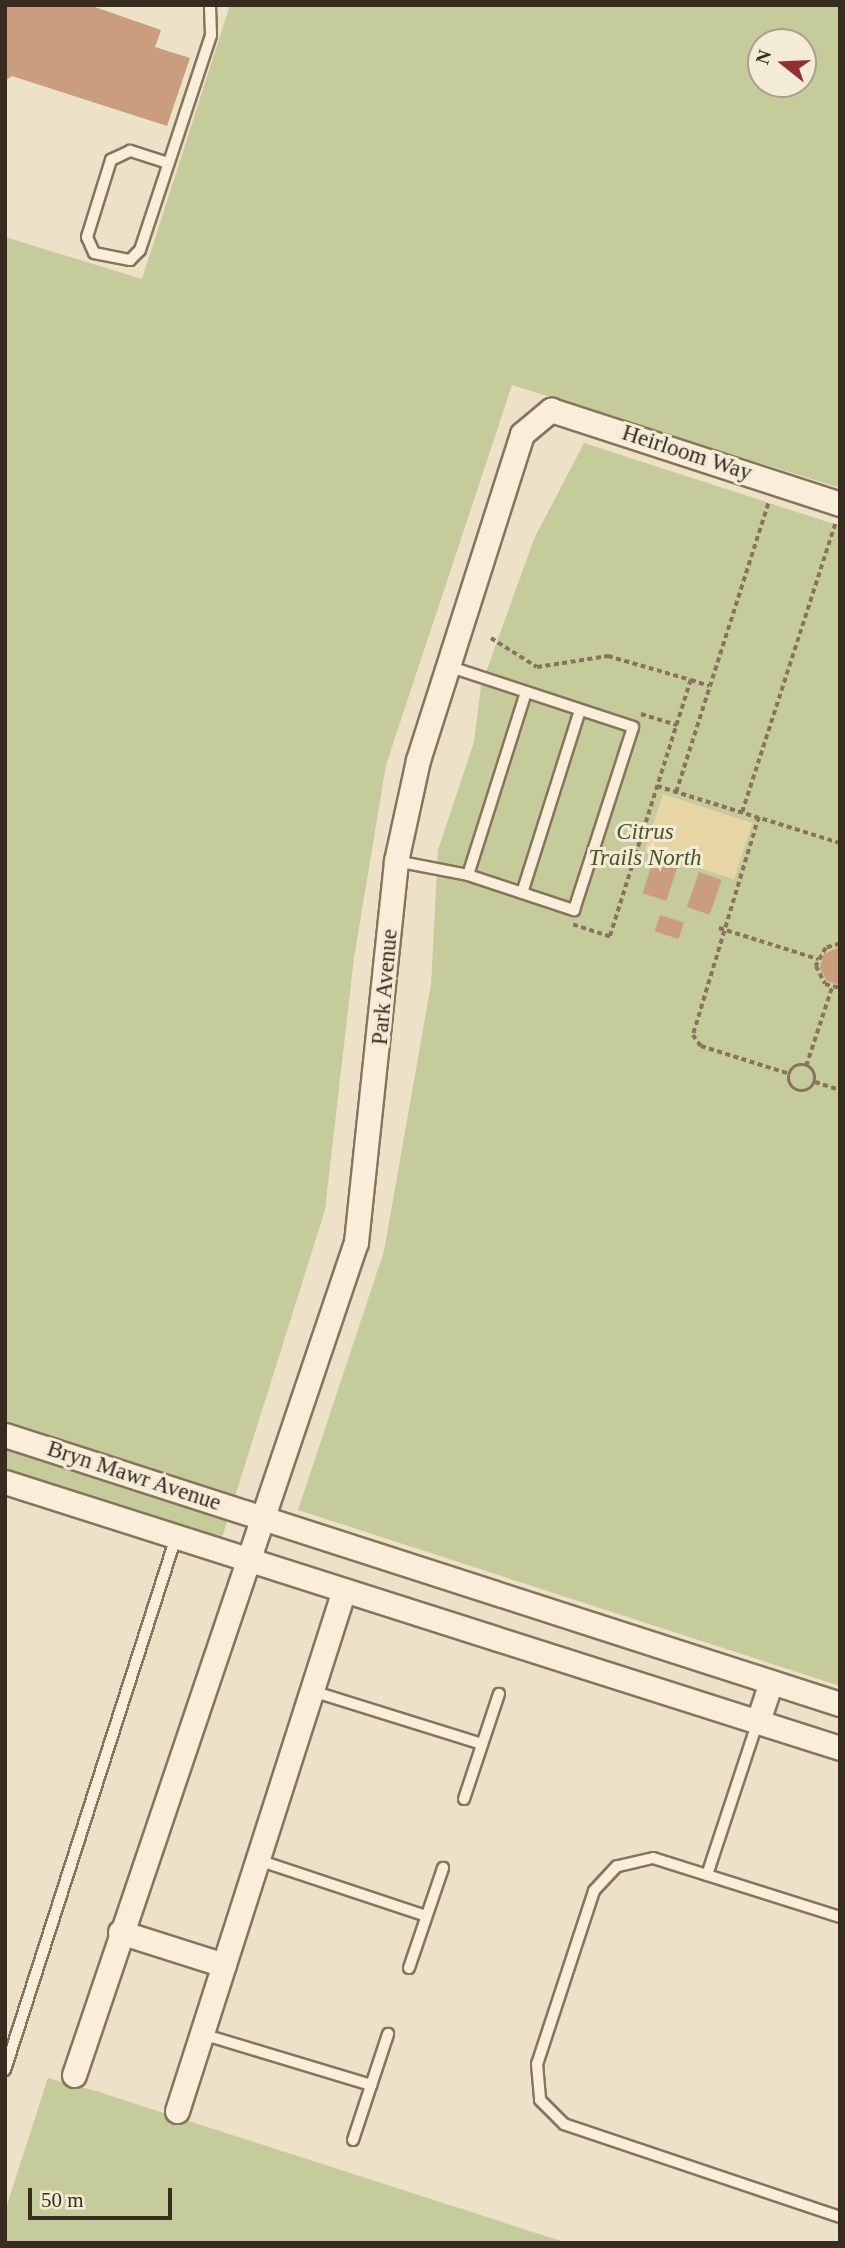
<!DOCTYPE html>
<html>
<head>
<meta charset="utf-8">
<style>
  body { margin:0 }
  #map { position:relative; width:845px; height:2248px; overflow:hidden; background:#ede1c7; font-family:Georgia,serif }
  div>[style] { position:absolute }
  .green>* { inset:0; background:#c5cb9b }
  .sand>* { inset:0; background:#e7d5a5; transform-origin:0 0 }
  .building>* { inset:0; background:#c99d7e; transform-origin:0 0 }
  .path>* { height:3.5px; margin-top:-1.75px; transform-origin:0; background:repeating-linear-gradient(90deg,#88735d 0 5px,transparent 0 8.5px) }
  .path>.ring { margin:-1.75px; padding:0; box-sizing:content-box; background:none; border:3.5px solid #88735d; border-radius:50% }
  .roads { filter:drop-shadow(2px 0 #88735d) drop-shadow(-2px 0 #88735d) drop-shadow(0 2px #88735d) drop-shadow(0 -2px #88735d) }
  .lane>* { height:10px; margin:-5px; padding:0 5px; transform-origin:5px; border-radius:5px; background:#f8eeda }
  .street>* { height:23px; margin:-11.5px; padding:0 11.5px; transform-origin:11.5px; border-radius:11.5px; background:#f8eeda }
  span { translate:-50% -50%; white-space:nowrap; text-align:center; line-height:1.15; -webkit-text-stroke:6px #f4ebd6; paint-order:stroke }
  .street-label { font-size:23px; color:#382c20 }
  .park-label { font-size:23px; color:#495427; font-style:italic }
  .frame { position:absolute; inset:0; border:7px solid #382c20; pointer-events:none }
  .north { position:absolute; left:747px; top:28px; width:70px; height:70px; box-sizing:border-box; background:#f4ebd6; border:2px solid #a99f8d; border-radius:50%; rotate:288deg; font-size:19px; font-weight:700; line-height:28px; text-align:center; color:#382c20 }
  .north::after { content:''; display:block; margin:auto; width:24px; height:32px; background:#942f31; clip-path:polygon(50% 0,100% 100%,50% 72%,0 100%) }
  .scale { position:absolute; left:28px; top:2188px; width:144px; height:32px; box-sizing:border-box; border:4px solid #382c20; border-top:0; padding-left:9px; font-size:21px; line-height:24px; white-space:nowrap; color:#382c20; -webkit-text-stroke:5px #f4ebd6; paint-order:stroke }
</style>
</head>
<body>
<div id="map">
  <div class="green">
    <div style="clip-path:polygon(evenodd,230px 5px,840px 5px,840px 488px,512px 385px,386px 765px,354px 958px,325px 1210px,221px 1541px,5px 1471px,5px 237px,142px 279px,230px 5px,761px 42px,803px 42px,803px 84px,761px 84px,761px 42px)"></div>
    <div style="clip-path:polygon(584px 443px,840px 526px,840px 1686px,298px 1510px,384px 1251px,431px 984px,438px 850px,474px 742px,481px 686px,534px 539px)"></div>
    <div style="clip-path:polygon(48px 2078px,99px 2092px,567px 2243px,5px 2243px,5px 2211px)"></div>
  </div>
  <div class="sand">
    <div style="left:663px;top:794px;width:94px;height:59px;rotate:18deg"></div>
  </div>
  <div class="building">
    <div style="clip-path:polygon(5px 5px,89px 5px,161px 30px,155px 47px,190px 58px,167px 126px,12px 76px,5px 81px)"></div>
    <div style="left:654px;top:858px;width:25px;height:37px;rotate:18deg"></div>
    <div style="left:699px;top:872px;width:24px;height:37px;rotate:19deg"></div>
    <div style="left:660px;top:915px;width:25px;height:17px;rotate:18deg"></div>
    <div style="clip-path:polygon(840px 947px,840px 985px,827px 981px,820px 968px,824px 954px)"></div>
  </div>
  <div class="path">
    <div style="left:491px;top:638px;width:54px;rotate:32.2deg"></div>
    <div style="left:537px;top:667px;width:72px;rotate:-8.8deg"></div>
    <div style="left:608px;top:656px;width:86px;rotate:16.1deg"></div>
    <div style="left:691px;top:680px;width:269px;rotate:107.5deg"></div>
    <div style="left:610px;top:937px;width:39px;rotate:-162deg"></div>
    <div style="left:691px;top:680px;width:19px;rotate:18deg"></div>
    <div style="left:641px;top:714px;width:38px;rotate:17deg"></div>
    <div style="left:657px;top:786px;width:192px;rotate:17.3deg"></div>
    <div style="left:676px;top:792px;width:305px;rotate:-72.3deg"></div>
    <div style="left:742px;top:812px;width:303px;rotate:-72.1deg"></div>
    <div style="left:759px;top:817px;width:228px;rotate:106.8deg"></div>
    <div style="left:693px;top:1035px;width:14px;rotate:54deg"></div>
    <div style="left:701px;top:1046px;width:93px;rotate:17.5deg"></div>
    <div style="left:719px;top:928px;width:104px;rotate:17.4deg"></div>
    <div style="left:840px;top:944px;width:15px;rotate:164deg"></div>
    <div style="left:826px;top:948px;width:21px;rotate:119deg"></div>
    <div style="left:816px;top:966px;width:20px;rotate:63deg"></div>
    <div style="left:825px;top:984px;width:16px;rotate:15deg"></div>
    <div class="ring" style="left:789px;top:1065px;width:22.5px;height:22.5px"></div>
    <div style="left:806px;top:1066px;width:83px;rotate:-71.8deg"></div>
    <div style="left:815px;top:1082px;width:26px;rotate:18deg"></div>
  </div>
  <div class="roads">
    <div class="lane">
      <div style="left:168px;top:163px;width:40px;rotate:-162deg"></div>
      <div style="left:130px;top:151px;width:21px;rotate:155deg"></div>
      <div style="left:111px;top:160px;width:81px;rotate:107.3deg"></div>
      <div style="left:87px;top:237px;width:17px;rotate:66deg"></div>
      <div style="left:94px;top:253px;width:37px;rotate:11deg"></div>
      <div style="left:130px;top:260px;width:14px;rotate:-45deg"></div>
      <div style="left:140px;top:250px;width:226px;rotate:-71.7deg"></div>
      <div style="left:211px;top:35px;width:30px;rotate:-92deg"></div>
      <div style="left:396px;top:861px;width:73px;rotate:11deg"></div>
      <div style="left:468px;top:875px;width:112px;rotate:18.3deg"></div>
      <div style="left:574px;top:910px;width:192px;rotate:-72.1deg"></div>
      <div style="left:633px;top:727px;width:195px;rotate:-161.8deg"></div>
      <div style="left:468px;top:875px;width:192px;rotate:-72.4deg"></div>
      <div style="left:522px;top:893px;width:192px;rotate:-72.4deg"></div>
      <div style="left:312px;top:1691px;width:178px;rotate:17.3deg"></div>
      <div style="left:464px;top:1799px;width:111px;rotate:-71.6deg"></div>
      <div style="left:258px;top:1860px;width:177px;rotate:18.4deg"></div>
      <div style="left:707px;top:1875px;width:162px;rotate:-71.7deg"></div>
      <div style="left:840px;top:1917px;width:196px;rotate:-162.5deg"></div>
      <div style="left:653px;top:1858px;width:37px;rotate:167deg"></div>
      <div style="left:617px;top:1866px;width:34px;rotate:133deg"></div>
      <div style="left:594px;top:1891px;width:182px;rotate:108.2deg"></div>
      <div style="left:537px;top:2064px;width:36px;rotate:85deg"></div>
      <div style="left:540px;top:2100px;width:34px;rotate:45deg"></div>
      <div style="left:564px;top:2124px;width:291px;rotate:18.6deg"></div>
      <div style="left:409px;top:1968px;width:106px;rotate:-71.2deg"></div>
      <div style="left:202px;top:2034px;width:177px;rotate:16.8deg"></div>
      <div style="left:5px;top:2070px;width:560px;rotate:-72.21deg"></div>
      <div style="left:353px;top:2140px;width:112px;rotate:-71.7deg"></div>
    </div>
    <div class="street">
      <div style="left:5px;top:1435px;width:877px;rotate:17.86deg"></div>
      <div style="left:5px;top:1482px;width:876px;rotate:17.67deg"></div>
      <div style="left:758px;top:1721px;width:41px;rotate:-71.6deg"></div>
      <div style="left:120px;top:1932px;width:109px;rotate:17.6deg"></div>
      <div style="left:74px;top:2075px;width:879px;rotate:-71.3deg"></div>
      <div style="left:356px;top:1242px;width:383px;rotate:-84deg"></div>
      <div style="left:396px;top:861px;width:103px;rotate:-77.7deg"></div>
      <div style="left:418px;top:760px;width:342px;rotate:-72.3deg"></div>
      <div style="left:522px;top:434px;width:38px;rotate:-40deg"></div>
      <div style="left:551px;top:410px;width:304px;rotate:18deg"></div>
      <div style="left:177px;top:2111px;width:547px;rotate:-72.23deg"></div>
    </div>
  </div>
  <div class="street-label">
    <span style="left:687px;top:453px;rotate:18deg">Heirloom Way</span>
    <span style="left:385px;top:987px;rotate:-85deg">Park Avenue</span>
    <span style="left:134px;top:1476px;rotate:18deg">Bryn Mawr Avenue</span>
  </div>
  <div class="park-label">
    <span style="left:645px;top:845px">Citrus<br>Trails North</span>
  </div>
  <div class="frame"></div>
  <div class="north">N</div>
  <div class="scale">50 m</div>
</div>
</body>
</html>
